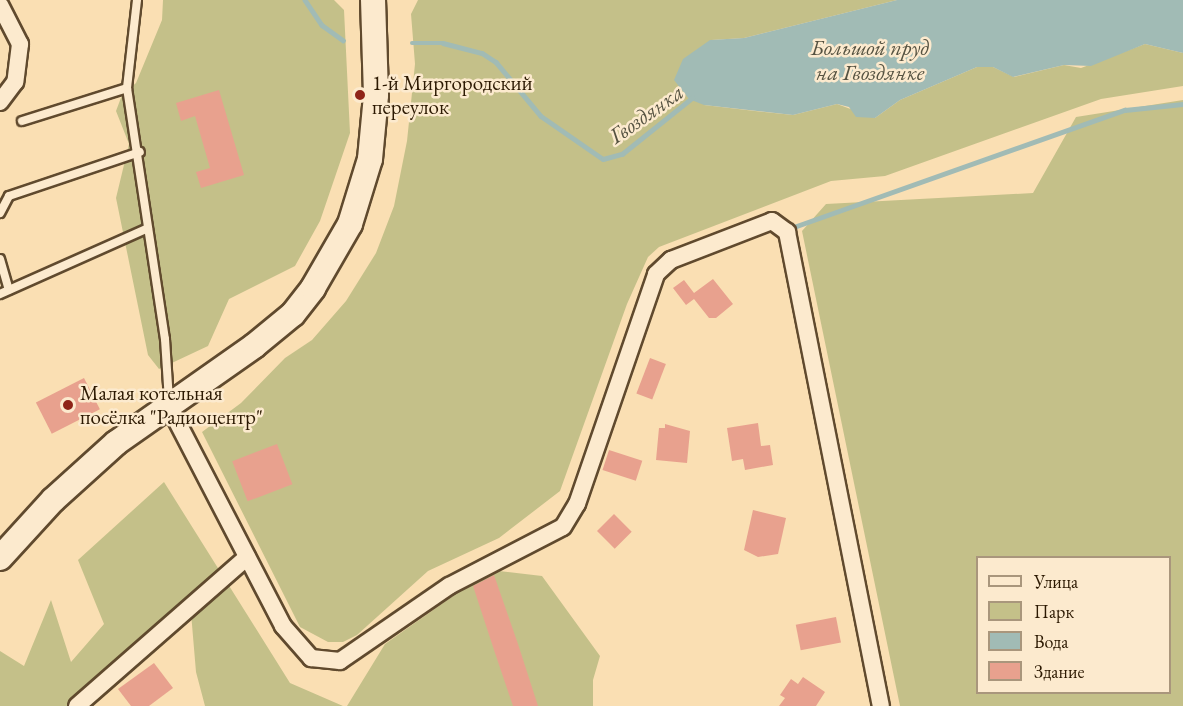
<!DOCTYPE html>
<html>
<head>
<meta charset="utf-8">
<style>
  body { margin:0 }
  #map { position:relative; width:1183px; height:706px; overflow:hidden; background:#fadfb3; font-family:"EB Garamond",serif }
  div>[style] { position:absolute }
  .green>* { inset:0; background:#c4c089 }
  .water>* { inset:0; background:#a1bbb5 }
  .stream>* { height:4.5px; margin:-2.25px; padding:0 2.25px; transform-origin:2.25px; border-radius:2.25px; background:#a1bbb5 }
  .building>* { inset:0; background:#e8a18e; transform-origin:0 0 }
  .roads { filter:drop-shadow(2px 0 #604a2e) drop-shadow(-2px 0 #604a2e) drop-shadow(0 2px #604a2e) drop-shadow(0 -2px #604a2e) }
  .lane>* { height:8px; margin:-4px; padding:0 4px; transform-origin:4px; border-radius:4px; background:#fceace }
  .street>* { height:16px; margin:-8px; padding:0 8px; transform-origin:8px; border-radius:8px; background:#fceace }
  .secondary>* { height:24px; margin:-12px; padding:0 12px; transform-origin:12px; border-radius:12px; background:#fceace }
  .dots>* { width:16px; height:16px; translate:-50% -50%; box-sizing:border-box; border:3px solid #fceace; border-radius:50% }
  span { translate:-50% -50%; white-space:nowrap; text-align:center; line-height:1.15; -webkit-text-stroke:5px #fceace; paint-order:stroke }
  .poi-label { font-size:21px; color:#2c1902 }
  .left { translate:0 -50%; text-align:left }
  .water-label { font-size:22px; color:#555241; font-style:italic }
  .legend { position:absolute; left:976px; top:556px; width:195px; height:138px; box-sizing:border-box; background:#fceace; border:2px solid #a9967c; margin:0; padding:8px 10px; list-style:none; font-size:18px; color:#2c1902 }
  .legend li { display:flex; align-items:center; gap:12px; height:30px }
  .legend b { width:30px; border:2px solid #a9967c }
</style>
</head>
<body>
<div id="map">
  <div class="green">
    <div style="clip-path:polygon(163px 0,334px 0,344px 10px,350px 133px,320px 221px,295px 266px,229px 299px,208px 346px,159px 369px,148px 355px,116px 198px,129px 144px,116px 111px,122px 95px,136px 83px,162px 20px)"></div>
    <div style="clip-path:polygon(418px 0,897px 0,744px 38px,711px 40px,704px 105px,755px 111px,793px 115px,837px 104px,875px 118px,900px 100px,977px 67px,993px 67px,1014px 77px,1064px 65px,1081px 68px,1145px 44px,1183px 53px,1183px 86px,1101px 99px,885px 176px,831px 181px,659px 247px,648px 257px,627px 304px,560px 491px,499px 538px,428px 571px,357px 635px,343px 642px,328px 642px,300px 627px,202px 432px,241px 403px,285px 358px,312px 340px,346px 301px,376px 253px,394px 206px,407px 141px,415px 64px,411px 14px)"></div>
    <div style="clip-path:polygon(evenodd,1183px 100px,1183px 706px,900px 706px,802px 231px,826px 204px,1033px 193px,1076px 117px,1183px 100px,978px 558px,1170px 558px,1170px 692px,978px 692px,978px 558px)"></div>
    <div style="clip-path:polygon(164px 482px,290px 683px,343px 706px,205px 706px,196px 672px,191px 613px,85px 706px,0 706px,0 651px,24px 666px,51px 600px,71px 662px,104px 624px,78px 560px)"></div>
    <div style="clip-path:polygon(490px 570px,542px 576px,600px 656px,593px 680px,593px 706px,347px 706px,385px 644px)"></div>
  </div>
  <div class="water">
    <div style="clip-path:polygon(897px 0,1183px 0,1183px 53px,1145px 44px,1091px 66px,1064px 65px,1013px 77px,993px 67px,977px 67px,900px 100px,875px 118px,856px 117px,849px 107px,837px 104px,793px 115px,704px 105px,689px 99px,674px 80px,683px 59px,710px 40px,744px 38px)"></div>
  </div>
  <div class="stream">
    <div style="left:305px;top:0;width:30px;rotate:56deg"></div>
    <div style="left:322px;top:25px;width:26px;rotate:36deg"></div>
    <div style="left:412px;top:43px;width:31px"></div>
    <div style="left:443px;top:43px;width:40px;rotate:14.4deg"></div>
    <div style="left:482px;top:53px;width:17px;rotate:33deg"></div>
    <div style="left:496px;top:62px;width:70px;rotate:50.2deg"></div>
    <div style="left:541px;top:116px;width:75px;rotate:34.7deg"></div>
    <div style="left:603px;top:159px;width:20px;rotate:-15deg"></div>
    <div style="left:622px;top:154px;width:90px;rotate:-38.7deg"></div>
    <div style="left:791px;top:228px;width:354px;rotate:-19.5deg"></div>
    <div style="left:1125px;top:110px;width:58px;rotate:-5.9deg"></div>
  </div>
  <div class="building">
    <div style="clip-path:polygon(219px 90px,244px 175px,201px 188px,196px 172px,210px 168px,195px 116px,181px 121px,176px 103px)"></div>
    <div style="clip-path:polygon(713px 279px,733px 304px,716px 318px,709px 318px,694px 299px,686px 305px,673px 288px,684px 280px,694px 293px)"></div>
    <div style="left:650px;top:358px;width:17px;height:38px;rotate:21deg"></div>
    <div style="left:84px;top:378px;width:35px;height:54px;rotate:63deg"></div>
    <div style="clip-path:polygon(758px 423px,761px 446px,770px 445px,773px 465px,745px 470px,743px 459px,732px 461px,727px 428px)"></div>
    <div style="clip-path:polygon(665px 424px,690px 431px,687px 463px,656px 460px,659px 428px,665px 428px)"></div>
    <div style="left:277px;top:444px;width:43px;height:48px;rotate:69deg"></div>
    <div style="left:609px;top:450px;width:35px;height:21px;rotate:18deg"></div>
    <div style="clip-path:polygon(753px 510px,786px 518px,778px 554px,758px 557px,744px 550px)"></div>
    <div style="left:614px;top:514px;width:25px;height:24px;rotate:45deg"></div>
    <div style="clip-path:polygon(494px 575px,518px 644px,538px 706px,513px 706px,495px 653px,473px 586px)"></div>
    <div style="left:836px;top:617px;width:26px;height:41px;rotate:79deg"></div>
    <div style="clip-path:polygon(154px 663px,173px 688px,149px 706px,131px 706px,118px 689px)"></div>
    <div style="clip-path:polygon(803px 677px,825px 692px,816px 706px,779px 706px,785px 698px,780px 695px,791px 679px,798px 684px)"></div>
  </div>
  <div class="roads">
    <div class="lane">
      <div style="left:137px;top:0;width:89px;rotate:96.5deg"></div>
      <div style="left:127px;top:88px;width:254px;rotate:81.4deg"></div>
      <div style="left:165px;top:339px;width:62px;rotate:86.3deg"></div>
      <div style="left:22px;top:121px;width:110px;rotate:-17.4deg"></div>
      <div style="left:0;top:213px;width:19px;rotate:-62deg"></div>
      <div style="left:9px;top:196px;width:138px;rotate:-18.6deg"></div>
      <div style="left:0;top:259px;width:32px;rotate:74deg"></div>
      <div style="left:0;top:294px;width:162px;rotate:-24deg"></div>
    </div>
    <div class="street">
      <div style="left:0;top:5px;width:44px;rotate:62.9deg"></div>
      <div style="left:20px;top:44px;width:38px;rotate:97deg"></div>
      <div style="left:15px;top:82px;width:25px;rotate:127deg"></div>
      <div style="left:169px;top:406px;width:248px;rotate:62.6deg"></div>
      <div style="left:283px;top:626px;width:43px;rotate:48.8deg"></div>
      <div style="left:311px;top:658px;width:29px;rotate:6deg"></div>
      <div style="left:340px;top:661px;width:132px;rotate:-34.5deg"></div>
      <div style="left:449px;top:586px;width:128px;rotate:-27.4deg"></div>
      <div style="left:563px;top:527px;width:27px;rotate:-59deg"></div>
      <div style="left:577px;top:504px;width:243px;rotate:-71deg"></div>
      <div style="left:656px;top:274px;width:21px;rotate:-43deg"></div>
      <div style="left:671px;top:260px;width:108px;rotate:-21.1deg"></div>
      <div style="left:772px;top:221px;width:19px;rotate:36deg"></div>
      <div style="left:787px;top:232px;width:483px;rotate:78.8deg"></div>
      <div style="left:77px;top:706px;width:226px;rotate:-41.2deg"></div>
    </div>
    <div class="secondary">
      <div style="left:0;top:558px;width:79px;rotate:-47.6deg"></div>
      <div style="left:53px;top:500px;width:85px;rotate:-42.1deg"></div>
      <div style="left:116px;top:443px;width:169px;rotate:-35.1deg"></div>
      <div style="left:254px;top:346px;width:50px;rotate:-39.4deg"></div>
      <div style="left:293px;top:314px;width:33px;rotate:-52deg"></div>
      <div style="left:313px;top:288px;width:74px;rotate:-60deg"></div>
      <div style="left:350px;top:224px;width:68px;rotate:-72.9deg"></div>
      <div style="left:370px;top:159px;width:64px;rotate:-84.6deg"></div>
      <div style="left:376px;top:95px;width:95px;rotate:-91.8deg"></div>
    </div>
  </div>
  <div class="dots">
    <div style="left:360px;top:95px;background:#8f2418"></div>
    <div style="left:68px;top:405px;background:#8f2418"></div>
  </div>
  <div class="poi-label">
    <span class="left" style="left:372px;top:95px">1-й Миргородский<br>переулок</span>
    <span class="left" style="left:80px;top:405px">Малая котельная<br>посёлка "Радиоцентр"</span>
  </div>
  <div class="water-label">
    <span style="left:870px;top:60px">Большой пруд<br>на Гвоздянке</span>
    <span style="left:646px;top:114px;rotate:-35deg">Гвоздянка</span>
  </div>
  <ul class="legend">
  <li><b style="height:8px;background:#fceace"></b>Улица</li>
  <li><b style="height:16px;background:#c4c089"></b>Парк</li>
  <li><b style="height:16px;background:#a1bbb5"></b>Вода</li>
  <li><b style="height:16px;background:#e8a18e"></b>Здание</li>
  </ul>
</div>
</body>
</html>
